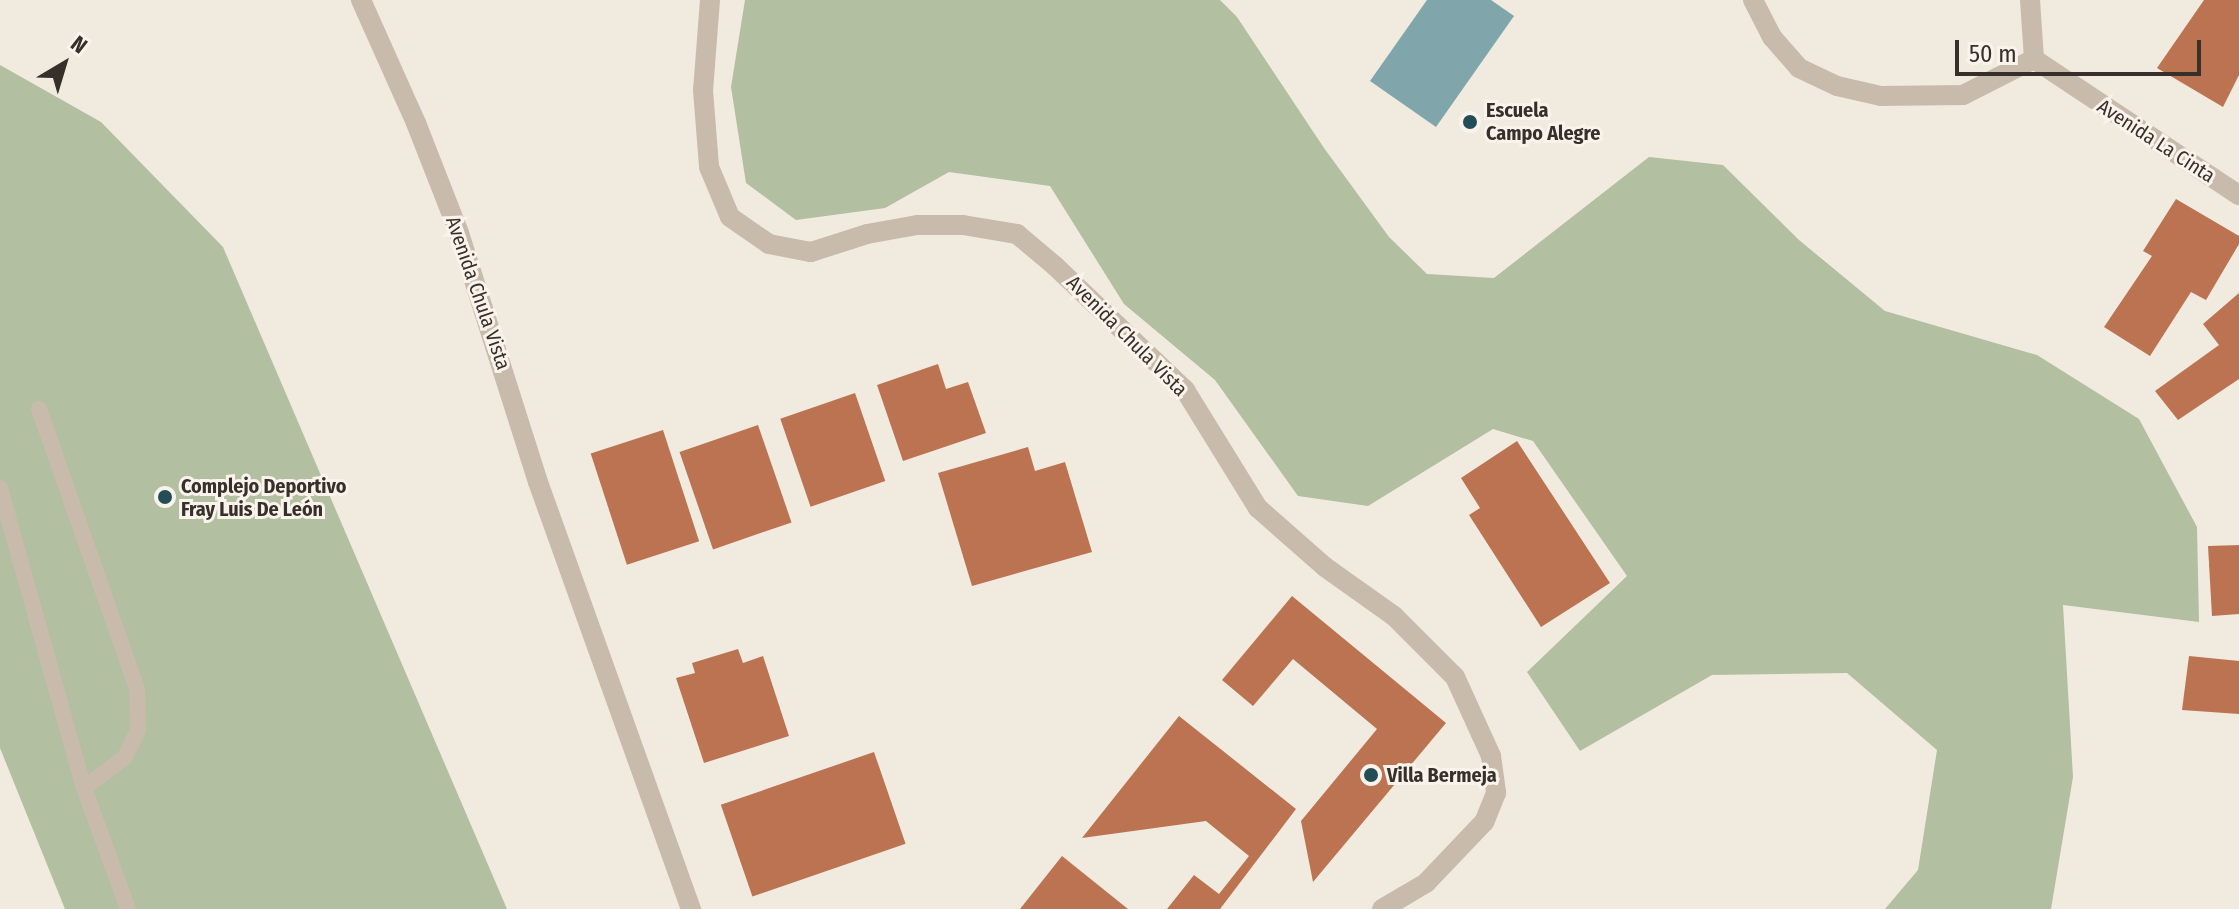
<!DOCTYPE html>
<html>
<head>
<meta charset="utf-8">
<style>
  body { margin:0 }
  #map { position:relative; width:2239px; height:909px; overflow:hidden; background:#f1eadf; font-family:"Fira Sans Condensed",sans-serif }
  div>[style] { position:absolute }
  .green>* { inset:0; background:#b2bfa0 }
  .water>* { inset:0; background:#80a6ab }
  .building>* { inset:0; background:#bb7352; transform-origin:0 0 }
  .lane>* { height:16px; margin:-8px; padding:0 8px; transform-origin:8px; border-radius:8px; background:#c8bbac }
  .street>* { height:20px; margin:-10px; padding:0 10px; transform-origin:10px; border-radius:10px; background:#c8bbac }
  .dots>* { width:22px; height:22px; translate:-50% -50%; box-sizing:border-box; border:4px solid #f9f3eb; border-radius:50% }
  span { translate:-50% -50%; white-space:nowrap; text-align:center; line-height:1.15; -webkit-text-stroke:6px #f9f3eb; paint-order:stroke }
  .poi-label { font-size:20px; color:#362f2a; font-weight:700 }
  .left { translate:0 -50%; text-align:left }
  .street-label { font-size:20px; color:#362f2a }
  .north { position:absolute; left:24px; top:24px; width:80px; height:80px; -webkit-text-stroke:6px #f9f3eb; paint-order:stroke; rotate:38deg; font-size:22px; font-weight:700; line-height:32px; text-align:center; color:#362f2a }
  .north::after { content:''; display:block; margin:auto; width:28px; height:36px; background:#362f2a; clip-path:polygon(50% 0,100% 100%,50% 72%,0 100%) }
  .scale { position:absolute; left:1955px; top:40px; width:246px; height:36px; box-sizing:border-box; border:4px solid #362f2a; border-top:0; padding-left:10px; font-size:24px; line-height:28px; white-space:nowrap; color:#362f2a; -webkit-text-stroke:6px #f9f3eb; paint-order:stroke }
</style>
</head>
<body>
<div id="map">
  <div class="green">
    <div style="clip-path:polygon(745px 0,1220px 0,1237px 17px,1324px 148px,1389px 237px,1427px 274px,1494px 278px,1649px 157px,1723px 165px,1799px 240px,1885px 311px,2037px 355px,2139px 419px,2197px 527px,2199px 622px,2063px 605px,2073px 777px,2051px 909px,1885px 909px,1918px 870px,1937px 750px,1847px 673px,1712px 675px,1580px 751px,1527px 672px,1627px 576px,1533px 441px,1493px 429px,1368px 506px,1298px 496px,1215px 380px,1124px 304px,1050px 186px,949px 172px,885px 208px,796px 220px,746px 183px,731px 87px)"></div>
    <div style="clip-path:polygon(0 65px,101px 122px,223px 247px,507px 909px,65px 909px,0 748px)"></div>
  </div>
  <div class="water">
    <div style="clip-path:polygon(1427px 0,1491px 0,1514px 16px,1436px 127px,1370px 81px)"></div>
  </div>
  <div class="building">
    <div style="clip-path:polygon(2204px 0,2239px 0,2239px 75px,2223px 107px,2157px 68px)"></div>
    <div style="clip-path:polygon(2176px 199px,2239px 236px,2239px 244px,2206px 300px,2191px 292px,2150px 356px,2104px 327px,2152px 256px,2143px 251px)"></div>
    <div style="clip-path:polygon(2239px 293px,2239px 379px,2178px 420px,2155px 391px,2219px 345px,2203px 324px)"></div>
    <div style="clip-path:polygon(938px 364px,946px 389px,968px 382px,986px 433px,903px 461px,877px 385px)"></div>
    <div style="left:855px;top:393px;width:93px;height:79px;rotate:71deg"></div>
    <div style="left:758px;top:425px;width:103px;height:83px;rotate:71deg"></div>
    <div style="left:663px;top:430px;width:117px;height:76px;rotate:72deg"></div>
    <div style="clip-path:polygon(1517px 441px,1610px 583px,1541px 627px,1469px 515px,1480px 508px,1461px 478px)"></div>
    <div style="clip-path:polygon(1028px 447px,1035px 471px,1065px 462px,1092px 552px,972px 586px,938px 473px)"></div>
    <div style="clip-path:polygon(2239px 545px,2239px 614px,2212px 616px,2208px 546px)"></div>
    <div style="clip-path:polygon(1292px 596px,1446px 723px,1313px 882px,1301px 821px,1377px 729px,1293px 659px,1253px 706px,1222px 680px)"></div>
    <div style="clip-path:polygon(738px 649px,743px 663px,763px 656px,789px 736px,704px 763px,676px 678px,695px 673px,692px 663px)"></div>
    <div style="clip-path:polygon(2189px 656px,2239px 661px,2239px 714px,2182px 710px)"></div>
    <div style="clip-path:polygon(1179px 716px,1296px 809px,1220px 909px,1167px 909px,1194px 875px,1219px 894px,1249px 856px,1206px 821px,1082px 838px)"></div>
    <div style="left:874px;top:752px;width:97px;height:162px;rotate:71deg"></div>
    <div style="clip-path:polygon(1062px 856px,1128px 909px,1020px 909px)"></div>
  </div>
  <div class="lane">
    <div style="left:39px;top:409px;width:297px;rotate:70.7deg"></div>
    <div style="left:137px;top:689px;width:41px;rotate:88.6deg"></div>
    <div style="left:138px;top:730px;width:30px;rotate:116deg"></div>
    <div style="left:125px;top:757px;width:51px;rotate:142.9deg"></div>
    <div style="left:0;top:488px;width:312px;rotate:74.4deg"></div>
    <div style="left:84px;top:788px;width:129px;rotate:70deg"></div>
  </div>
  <div class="street">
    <div style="left:361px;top:0;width:135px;rotate:65.9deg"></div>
    <div style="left:416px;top:123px;width:118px;rotate:68.6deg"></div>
    <div style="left:459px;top:233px;width:261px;rotate:72.4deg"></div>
    <div style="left:538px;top:482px;width:454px;rotate:70.3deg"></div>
    <div style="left:710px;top:0;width:90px;rotate:94.4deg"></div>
    <div style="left:703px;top:90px;width:77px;rotate:85.5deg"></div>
    <div style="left:709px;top:167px;width:54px;rotate:67.2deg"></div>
    <div style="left:730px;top:217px;width:47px;rotate:34.7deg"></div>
    <div style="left:769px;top:244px;width:43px;rotate:10.8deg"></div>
    <div style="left:811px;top:252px;width:59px;rotate:-17.8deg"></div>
    <div style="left:867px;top:234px;width:51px;rotate:-10.2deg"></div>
    <div style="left:917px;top:225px;width:46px"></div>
    <div style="left:963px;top:225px;width:55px;rotate:9.5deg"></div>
    <div style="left:1017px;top:234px;width:50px;rotate:40.1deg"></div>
    <div style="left:1055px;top:266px;width:180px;rotate:43.6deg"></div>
    <div style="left:1185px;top:390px;width:139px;rotate:58.3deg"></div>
    <div style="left:1258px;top:508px;width:89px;rotate:41.4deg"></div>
    <div style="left:1325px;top:567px;width:85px;rotate:35.4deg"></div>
    <div style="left:1394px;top:616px;width:86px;rotate:45deg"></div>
    <div style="left:1455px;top:677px;width:87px;rotate:65.5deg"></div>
    <div style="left:1491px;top:756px;width:37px;rotate:82deg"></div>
    <div style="left:1496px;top:793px;width:31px;rotate:112deg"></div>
    <div style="left:1484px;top:822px;width:84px;rotate:133.6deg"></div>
    <div style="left:1426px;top:883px;width:51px;rotate:149.4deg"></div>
    <div style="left:1753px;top:0;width:42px;rotate:62.8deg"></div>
    <div style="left:1772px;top:37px;width:41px;rotate:48.9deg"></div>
    <div style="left:1799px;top:68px;width:42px;rotate:25.3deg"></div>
    <div style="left:1837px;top:86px;width:45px;rotate:12.8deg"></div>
    <div style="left:1881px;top:96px;width:82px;rotate:-0.7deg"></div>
    <div style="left:1963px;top:95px;width:80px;rotate:-26.9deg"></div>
    <div style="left:2030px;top:0;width:59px;rotate:86.1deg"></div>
    <div style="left:2034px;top:59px;width:246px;rotate:33.6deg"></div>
  </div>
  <div class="dots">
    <div style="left:1470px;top:122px;background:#234e55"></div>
    <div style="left:165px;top:497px;background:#234e55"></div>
    <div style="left:1371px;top:775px;background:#234e55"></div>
  </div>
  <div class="poi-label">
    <span class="left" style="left:1486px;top:122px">Escuela<br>Campo Alegre</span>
    <span class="left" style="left:181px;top:498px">Complejo Deportivo<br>Fray Luis De León</span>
    <span class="left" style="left:1387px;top:775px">Villa Bermeja</span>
  </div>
  <div class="street-label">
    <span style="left:2156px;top:141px;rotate:33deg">Avenida La Cinta</span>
    <span style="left:478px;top:293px;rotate:71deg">Avenida Chula Vista</span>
    <span style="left:1127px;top:336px;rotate:45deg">Avenida Chula Vista</span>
  </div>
  <div class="north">N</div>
  <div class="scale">50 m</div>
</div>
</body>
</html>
